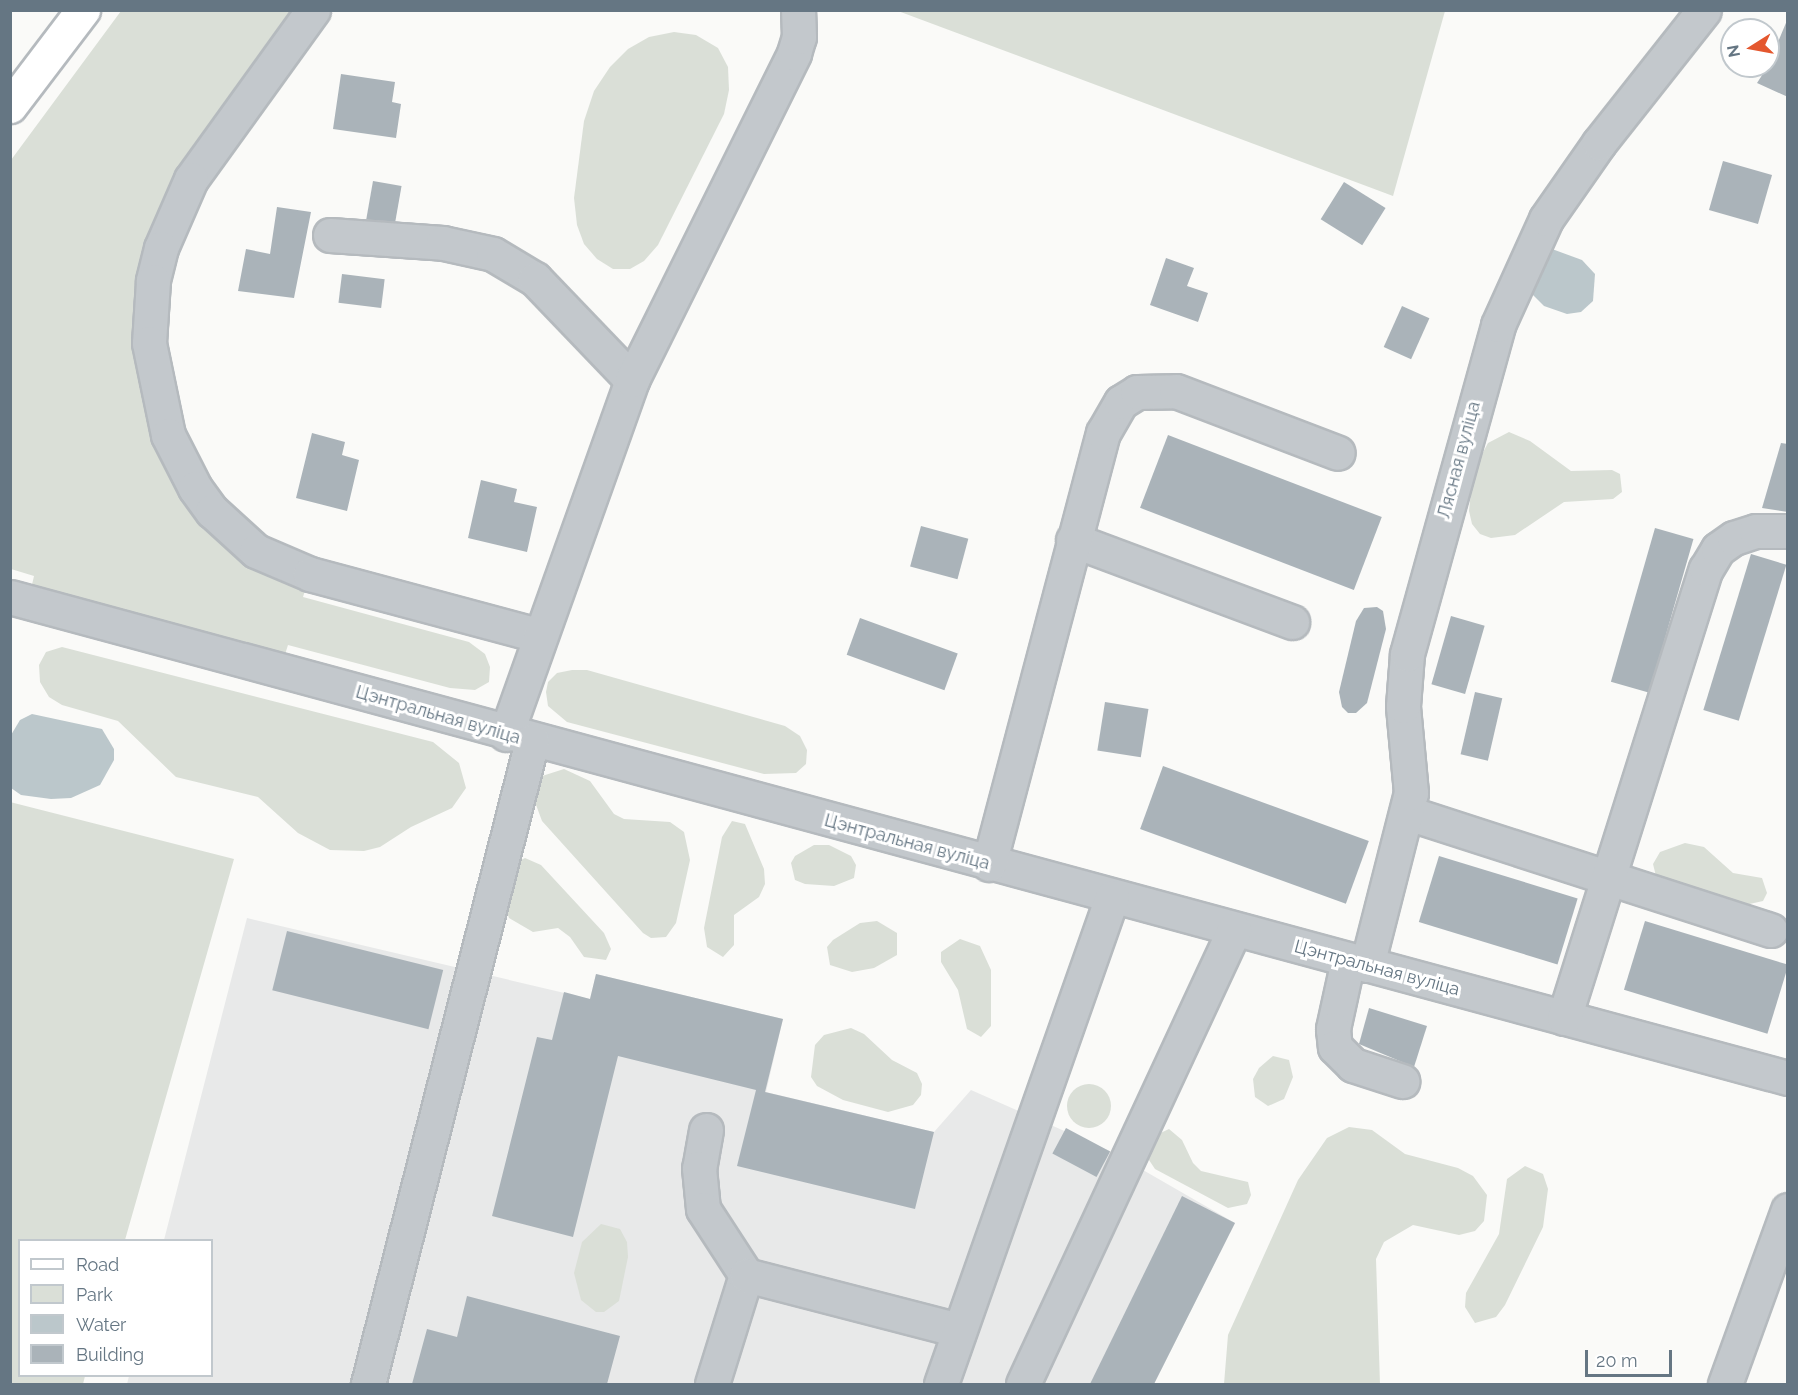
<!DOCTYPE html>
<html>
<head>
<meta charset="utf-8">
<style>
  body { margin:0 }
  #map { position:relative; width:1798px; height:1395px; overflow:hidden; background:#fafaf8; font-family:Raleway,sans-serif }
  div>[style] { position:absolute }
  .built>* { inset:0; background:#e8e9e9 }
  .green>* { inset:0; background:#dadfd7 }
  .round { border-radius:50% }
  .water>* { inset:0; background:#bbc7cb }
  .building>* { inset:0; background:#aab3b9; transform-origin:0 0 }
  .roads { filter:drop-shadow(2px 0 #b5babe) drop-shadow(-2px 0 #b5babe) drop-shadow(0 2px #b5babe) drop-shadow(0 -2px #b5babe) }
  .minor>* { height:33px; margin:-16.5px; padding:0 16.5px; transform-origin:16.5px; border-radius:16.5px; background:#c3c8cc }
  .major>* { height:33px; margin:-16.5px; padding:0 16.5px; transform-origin:16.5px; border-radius:16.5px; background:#fff }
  span { translate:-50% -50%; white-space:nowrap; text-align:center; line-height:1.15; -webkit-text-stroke:6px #fff; paint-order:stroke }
  .street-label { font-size:18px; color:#657683 }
  .frame { position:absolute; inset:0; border:12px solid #657683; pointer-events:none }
  .legend { position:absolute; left:18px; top:1239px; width:195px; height:138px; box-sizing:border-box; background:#fff; border:2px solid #c1c8cd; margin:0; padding:8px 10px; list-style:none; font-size:18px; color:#657683 }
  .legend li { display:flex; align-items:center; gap:12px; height:30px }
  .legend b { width:30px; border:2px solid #c1c8cd }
  .north { position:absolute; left:1720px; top:18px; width:60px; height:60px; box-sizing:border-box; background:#fff; border:2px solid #c1c8cd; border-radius:50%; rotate:259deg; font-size:16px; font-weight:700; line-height:24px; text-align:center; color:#657683 }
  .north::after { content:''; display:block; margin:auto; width:21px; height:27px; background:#e4572e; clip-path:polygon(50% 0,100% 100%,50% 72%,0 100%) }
  .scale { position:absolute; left:1585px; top:1350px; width:87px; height:27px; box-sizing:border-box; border:3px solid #657683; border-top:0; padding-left:8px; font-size:18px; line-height:21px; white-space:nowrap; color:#657683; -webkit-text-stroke:4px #fff; paint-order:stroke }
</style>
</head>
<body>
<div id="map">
  <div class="built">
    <div style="clip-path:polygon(247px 918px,590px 999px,596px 974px,783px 1019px,766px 1092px,934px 1132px,971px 1090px,1110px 1151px,1235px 1223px,1154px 1384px,127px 1384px,129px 1376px,212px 1376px,212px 1240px,164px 1240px)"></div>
  </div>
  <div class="green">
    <div style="clip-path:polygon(121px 11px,313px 11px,238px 111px,153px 281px,195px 488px,310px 574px,303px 597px,469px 642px,485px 654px,490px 667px,489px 682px,475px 690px,450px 688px,288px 645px,280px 670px,28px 602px,34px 576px,11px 569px,11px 160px)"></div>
    <div style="clip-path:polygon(898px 11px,1445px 11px,1393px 196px)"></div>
    <div style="clip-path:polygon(674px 32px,696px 35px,718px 48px,728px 67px,729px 90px,724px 114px,658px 245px,644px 261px,630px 269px,613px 269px,597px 259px,584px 244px,577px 225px,574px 198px,584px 121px,594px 91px,610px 67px,628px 49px,649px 37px)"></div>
    <div style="clip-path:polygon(1509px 432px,1530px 441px,1571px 471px,1612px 470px,1620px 474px,1622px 492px,1613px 499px,1564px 502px,1515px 535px,1491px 538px,1480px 534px,1472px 524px,1469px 511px,1473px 471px,1488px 443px)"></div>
    <div style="clip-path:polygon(62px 647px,433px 742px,459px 763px,466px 788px,452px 808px,411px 827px,380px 847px,364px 851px,330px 850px,298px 833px,258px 797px,176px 777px,118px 721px,62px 705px,49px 697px,40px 682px,39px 665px,46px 652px)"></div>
    <div style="clip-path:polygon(572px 670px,587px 670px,785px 726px,800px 736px,807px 750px,806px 764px,796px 773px,764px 774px,567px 722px,548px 706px,546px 692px,548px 682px,557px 673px)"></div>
    <div style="clip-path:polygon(564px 769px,590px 781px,614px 814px,624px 819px,670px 822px,684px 832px,690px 860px,676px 923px,666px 937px,651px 938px,643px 933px,542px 821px,532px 794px,539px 777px)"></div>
    <div style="clip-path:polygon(10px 802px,234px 859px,125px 1240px,20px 1240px,20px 1376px,85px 1376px,83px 1384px,11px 1384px)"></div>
    <div style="clip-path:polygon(732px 821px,745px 824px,764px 869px,765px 884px,759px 897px,734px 915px,734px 945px,723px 957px,707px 947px,704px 928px,722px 837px)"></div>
    <div style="clip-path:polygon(1685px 843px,1704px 847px,1733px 873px,1762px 878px,1767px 893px,1763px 901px,1745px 905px,1656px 876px,1653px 864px,1660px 852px)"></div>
    <div style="clip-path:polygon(814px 845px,829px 845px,851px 856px,856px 865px,854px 878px,834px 886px,805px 884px,795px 880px,791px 863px,795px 856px)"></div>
    <div style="clip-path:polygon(525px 858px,541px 865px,604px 933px,611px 949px,606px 960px,584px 957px,570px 937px,558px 928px,533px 932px,509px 918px,506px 909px,517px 862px)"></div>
    <div style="clip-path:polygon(877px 921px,897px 933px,897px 955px,874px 968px,852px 972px,830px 965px,827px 947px,833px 940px,860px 923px)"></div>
    <div style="clip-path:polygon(960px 939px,980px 946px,991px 970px,991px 1026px,981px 1037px,967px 1029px,958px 990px,941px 962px,941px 952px)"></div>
    <div style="clip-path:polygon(851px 1028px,864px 1034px,892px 1060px,917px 1073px,922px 1084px,921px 1095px,913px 1105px,888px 1112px,843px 1100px,817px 1086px,811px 1077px,815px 1045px,824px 1035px)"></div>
    <div style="clip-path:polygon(1273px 1056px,1289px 1060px,1293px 1077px,1284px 1099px,1268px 1106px,1255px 1097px,1253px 1079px,1259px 1068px)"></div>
    <div class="round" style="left:1067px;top:1084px;width:44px;height:44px"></div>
    <div style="clip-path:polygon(1349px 1127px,1372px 1130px,1405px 1154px,1458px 1168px,1473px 1176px,1487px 1195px,1484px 1221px,1475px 1231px,1459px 1235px,1413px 1225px,1384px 1242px,1376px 1259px,1380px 1384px,1224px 1384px,1228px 1335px,1298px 1180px,1327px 1138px)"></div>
    <div style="clip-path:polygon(1169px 1129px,1182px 1140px,1193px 1163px,1201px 1171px,1248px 1182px,1251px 1195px,1247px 1204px,1228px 1208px,1155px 1169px,1145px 1154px,1152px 1137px)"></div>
    <div style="clip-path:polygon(1525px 1166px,1543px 1174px,1548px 1189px,1543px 1227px,1505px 1305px,1496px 1317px,1475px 1323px,1465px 1307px,1466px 1293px,1499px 1234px,1507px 1179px)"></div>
    <div style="clip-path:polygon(601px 1224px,620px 1229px,627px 1242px,628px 1257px,619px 1301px,604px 1312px,596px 1312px,581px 1300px,574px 1273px,582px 1242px)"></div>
  </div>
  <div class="water">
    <div style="clip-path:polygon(1552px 249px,1582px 260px,1595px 274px,1593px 301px,1581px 312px,1567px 314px,1544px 306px,1532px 294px,1529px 285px,1545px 251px)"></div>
    <div style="clip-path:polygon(32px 714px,102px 729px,114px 749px,114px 760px,100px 785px,71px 798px,51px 799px,21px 795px,11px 788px,11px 735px,20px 720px)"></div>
  </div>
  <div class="building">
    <div style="clip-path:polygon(1788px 18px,1788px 97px,1757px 83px,1768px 66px)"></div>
    <div style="clip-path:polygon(341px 74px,395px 82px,392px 102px,401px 104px,396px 138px,333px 129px)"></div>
    <div style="left:1723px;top:161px;width:51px;height:51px;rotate:16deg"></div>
    <div style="left:373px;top:181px;width:29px;height:39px;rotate:10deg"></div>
    <div style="left:1344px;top:182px;width:49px;height:44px;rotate:32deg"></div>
    <div style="clip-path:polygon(277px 207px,311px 212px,294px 298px,238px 291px,246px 249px,270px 254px)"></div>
    <div style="clip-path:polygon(1166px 258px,1194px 268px,1187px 286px,1208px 293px,1198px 322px,1150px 305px)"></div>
    <div style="left:342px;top:274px;width:43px;height:29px;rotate:7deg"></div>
    <div style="left:1402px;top:306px;width:30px;height:45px;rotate:24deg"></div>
    <div style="clip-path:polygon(312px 433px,345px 442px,342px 455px,359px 460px,347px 511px,296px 498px)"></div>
    <div style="left:1168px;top:435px;width:229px;height:78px;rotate:21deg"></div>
    <div style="clip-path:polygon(1781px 443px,1788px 444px,1788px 512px,1762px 508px)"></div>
    <div style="clip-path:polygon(481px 480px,517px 489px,514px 502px,537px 507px,527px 552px,468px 538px)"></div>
    <div style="left:921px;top:526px;width:49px;height:42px;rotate:15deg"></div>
    <div style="left:1655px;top:528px;width:40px;height:160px;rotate:16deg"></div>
    <div style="left:1751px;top:554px;width:37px;height:163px;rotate:17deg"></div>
    <div style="clip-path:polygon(1377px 607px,1383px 611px,1386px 629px,1367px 703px,1356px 713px,1348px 713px,1342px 707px,1339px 692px,1356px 621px,1364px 608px)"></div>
    <div style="left:1451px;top:616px;width:35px;height:71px;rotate:16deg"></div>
    <div style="left:860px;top:618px;width:104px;height:39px;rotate:20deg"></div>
    <div style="left:1475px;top:692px;width:28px;height:64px;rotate:13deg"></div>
    <div style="left:1105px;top:702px;width:44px;height:49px;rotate:9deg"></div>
    <div style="left:1163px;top:766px;width:219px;height:67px;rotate:20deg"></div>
    <div style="left:1439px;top:856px;width:145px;height:69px;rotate:17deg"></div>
    <div style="left:1645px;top:921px;width:150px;height:72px;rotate:17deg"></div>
    <div style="left:287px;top:931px;width:161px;height:61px;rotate:14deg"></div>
    <div style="clip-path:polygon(596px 974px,783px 1019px,765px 1092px,934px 1132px,915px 1209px,737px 1166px,756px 1090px,618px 1056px,573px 1237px,492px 1216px,537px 1037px,552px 1040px,564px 992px,590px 999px)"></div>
    <div style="clip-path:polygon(1369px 1008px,1427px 1026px,1414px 1067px,1359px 1044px)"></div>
    <div style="left:1066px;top:1128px;width:50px;height:29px;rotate:28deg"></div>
    <div style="clip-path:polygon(1182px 1196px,1235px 1223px,1154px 1384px,1090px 1384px)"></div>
    <div style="clip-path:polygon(467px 1296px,620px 1336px,607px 1384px,412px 1384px,427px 1329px,457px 1337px)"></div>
  </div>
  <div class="roads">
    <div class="minor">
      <div style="left:313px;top:10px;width:208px;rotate:125.8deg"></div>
      <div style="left:191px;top:179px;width:75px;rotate:113.5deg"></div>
      <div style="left:161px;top:248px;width:34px;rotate:104deg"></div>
      <div style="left:153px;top:281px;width:62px;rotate:93.7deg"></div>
      <div style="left:149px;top:343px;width:94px;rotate:78.3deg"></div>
      <div style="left:168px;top:435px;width:59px;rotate:63deg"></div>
      <div style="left:195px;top:488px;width:29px;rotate:54deg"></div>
      <div style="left:212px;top:511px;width:59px;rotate:42.3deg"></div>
      <div style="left:256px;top:551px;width:59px;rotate:23.1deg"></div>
      <div style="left:310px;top:574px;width:236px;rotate:15deg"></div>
      <div style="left:330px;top:235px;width:113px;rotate:4deg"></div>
      <div style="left:443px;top:243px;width:51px;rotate:12.4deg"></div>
      <div style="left:493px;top:254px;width:49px;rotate:30.8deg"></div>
      <div style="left:535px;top:279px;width:140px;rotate:46.2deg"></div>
      <div style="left:1073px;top:540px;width:234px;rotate:20.5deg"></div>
      <div style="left:10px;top:597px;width:1842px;rotate:15.14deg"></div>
      <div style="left:506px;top:734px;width:376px;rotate:-70.4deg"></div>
      <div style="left:632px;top:380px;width:365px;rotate:-63.6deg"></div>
      <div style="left:794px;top:53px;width:17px;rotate:-73deg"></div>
      <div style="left:799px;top:37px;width:27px;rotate:-92deg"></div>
      <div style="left:1408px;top:813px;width:381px;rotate:17.9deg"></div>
      <div style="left:989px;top:864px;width:446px;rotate:-75.2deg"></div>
      <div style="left:1103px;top:433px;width:36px;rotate:-60deg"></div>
      <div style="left:1121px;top:402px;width:19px;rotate:-32deg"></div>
      <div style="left:1137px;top:392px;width:39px;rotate:-1deg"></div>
      <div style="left:1176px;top:391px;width:173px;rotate:20.9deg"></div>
      <div style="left:1348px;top:960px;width:71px;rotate:102.3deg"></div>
      <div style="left:1333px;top:1029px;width:18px;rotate:84deg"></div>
      <div style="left:1335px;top:1047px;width:25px;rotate:45deg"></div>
      <div style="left:1353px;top:1065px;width:52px;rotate:18.1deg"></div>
      <div style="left:1367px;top:965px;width:178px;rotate:-75.7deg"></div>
      <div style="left:1411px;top:793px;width:87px;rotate:-95.3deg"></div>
      <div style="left:1403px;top:706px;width:52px;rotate:-85.6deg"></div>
      <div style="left:1407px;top:654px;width:341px;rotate:-74.5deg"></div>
      <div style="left:1498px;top:325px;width:116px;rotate:-65.6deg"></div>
      <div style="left:1546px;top:219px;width:93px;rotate:-55.1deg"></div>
      <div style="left:1599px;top:143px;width:169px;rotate:-51.7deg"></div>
      <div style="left:1564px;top:1018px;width:471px;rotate:-72.5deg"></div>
      <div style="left:1706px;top:569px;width:23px;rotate:-59deg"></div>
      <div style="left:1718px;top:549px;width:19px;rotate:-35deg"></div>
      <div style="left:1734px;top:538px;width:23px;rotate:-18deg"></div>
      <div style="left:1756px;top:531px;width:32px"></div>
      <div style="left:706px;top:1130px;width:39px;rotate:100deg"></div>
      <div style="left:699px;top:1168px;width:41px;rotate:84.4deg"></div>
      <div style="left:703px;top:1209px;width:79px;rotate:56.9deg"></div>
      <div style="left:368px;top:1384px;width:664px;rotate:-75.69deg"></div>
      <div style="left:712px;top:1384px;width:114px;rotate:-72.7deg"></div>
      <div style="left:746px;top:1275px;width:220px;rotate:14.5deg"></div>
      <div style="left:941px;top:1384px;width:516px;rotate:-70.65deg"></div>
      <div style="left:1023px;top:1384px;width:501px;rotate:-65.07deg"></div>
      <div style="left:1725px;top:1384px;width:185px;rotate:-70.1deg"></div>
    </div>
    <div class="major">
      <div style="left:10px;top:106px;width:121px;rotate:-52.8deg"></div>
    </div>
  </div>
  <div class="street-label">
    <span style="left:1459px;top:460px;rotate:-75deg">Лясная вуліца</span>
    <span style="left:438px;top:715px;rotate:16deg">Цэнтральная вуліца</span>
    <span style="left:907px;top:842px;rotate:15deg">Цэнтральная вуліца</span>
    <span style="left:1377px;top:968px;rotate:15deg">Цэнтральная вуліца</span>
  </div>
  <div class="frame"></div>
  <ul class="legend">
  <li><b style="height:8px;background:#fff"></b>Road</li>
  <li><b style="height:16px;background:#dadfd7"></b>Park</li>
  <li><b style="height:16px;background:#bbc7cb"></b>Water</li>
  <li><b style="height:16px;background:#aab3b9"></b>Building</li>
  </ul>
  <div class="north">N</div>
  <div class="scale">20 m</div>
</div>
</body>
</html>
